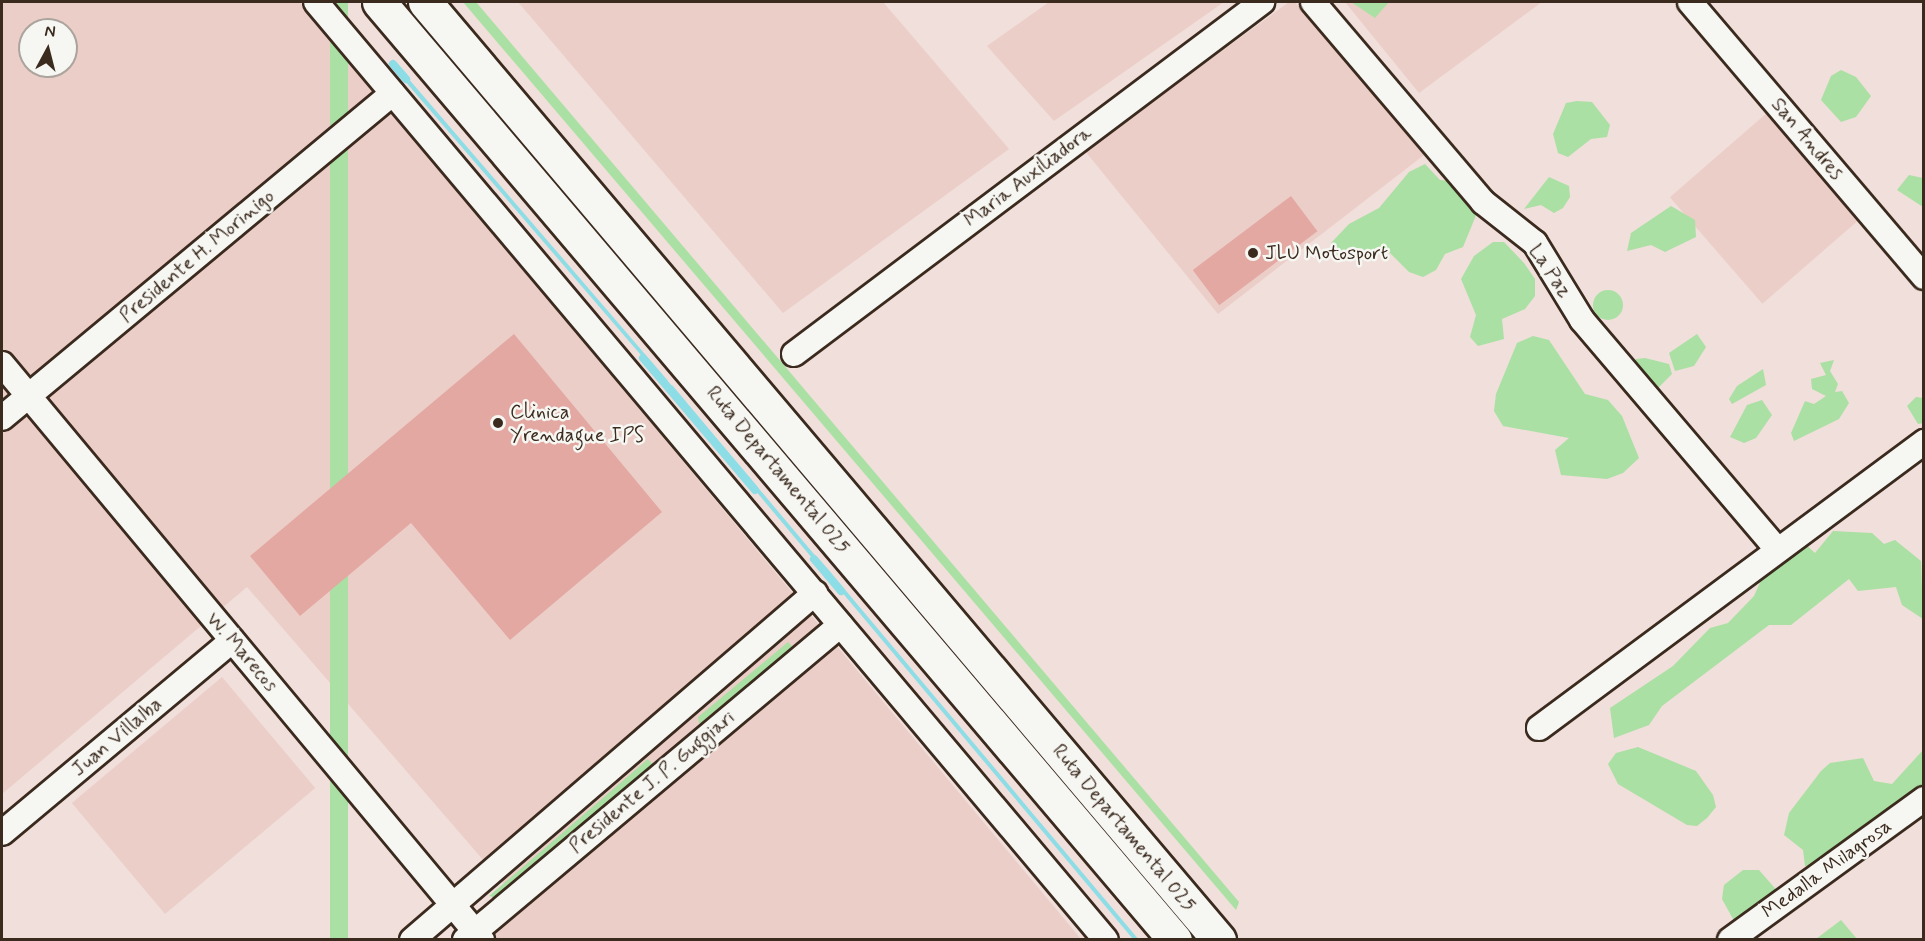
<!DOCTYPE html>
<html>
<head>
<meta charset="utf-8">
<style>
  body { margin:0 }
  #map { position:relative; width:1925px; height:941px; overflow:hidden; background:#f0dfda; font-family:Mynerve,sans-serif }
  div>[style] { position:absolute }
  .built>* { inset:0; background:#eccec9; transform-origin:0 0 }
  .green>* { inset:0; background:#aae0a3; transform-origin:0 0 }
  .round { border-radius:50% }
  .water>* { inset:0; background:#8cdde6; transform-origin:0 0 }
  .stream>* { height:8px; margin:-4px; padding:0 4px; transform-origin:4px; border-radius:4px; background:#8cdde6 }
  .building>* { inset:0; background:#e3a8a2; transform-origin:0 0 }
  .roads { filter:drop-shadow(2px 0 #3b2a1e) drop-shadow(-2px 0 #3b2a1e) drop-shadow(0 2px #3b2a1e) drop-shadow(0 -2px #3b2a1e) }
  .minor>* { height:24px; margin:-12px; padding:0 12px; transform-origin:12px; border-radius:12px; background:#f6f6f2 }
  .trunk>* { height:33px; margin:-16.5px; padding:0 16.5px; transform-origin:16.5px; border-radius:16.5px; background:#f6f6f2 }
  .dots>* { width:16px; height:16px; translate:-50% -50%; box-sizing:border-box; border:3px solid #f6f6f2; border-radius:50% }
  span { translate:-50% -50%; white-space:nowrap; text-align:center; line-height:1.15; -webkit-text-stroke:5px #f6f6f2; paint-order:stroke }
  .street-label { font-size:20px; color:#3b2a1e }
  .poi-label { font-size:20px; color:#3b2a1e }
  .left { translate:0 -50%; text-align:left }
  .frame { position:absolute; inset:0; border:3px solid #3b2a1e; pointer-events:none }
  .north { position:absolute; left:18px; top:18px; width:60px; height:60px; box-sizing:border-box; background:#f6f6f2; border:2px solid #aba49d; border-radius:50%; rotate:7deg; font-size:16px; font-weight:700; line-height:24px; text-align:center; color:#3b2a1e }
  .north::after { content:''; display:block; margin:auto; width:21px; height:27px; background:#3b2a1e; clip-path:polygon(50% 0,100% 100%,50% 72%,0 100%) }
</style>
</head>
<body>
<div id="map">
  <div class="built">
    <div style="clip-path:polygon(evenodd,2px 2px,300px 2px,1081px 939px,472px 939px,517px 899px,247px 587px,2px 794px,2px 2px,30px 30px,66px 30px,66px 66px,30px 66px,30px 30px)"></div>
    <div style="clip-path:polygon(518px 2px,883px 2px,1009px 149px,783px 313px)"></div>
    <div style="clip-path:polygon(1049px 2px,1224px 2px,1054px 121px,987px 46px)"></div>
    <div style="clip-path:polygon(1289px 2px,1295px 2px,1424px 155px,1218px 314px,1085px 151px)"></div>
    <div style="clip-path:polygon(1345px 2px,1542px 2px,1419px 93px)"></div>
    <div style="left:1768px;top:112px;width:141px;height:130px;rotate:49deg"></div>
    <div style="left:222px;top:677px;width:145px;height:196px;rotate:50deg"></div>
  </div>
  <div class="green">
    <div style="left:330px;top:2px;width:18px;height:1228px"></div>
    <div style="clip-path:polygon(463px 2px,476px 2px,1239px 902px,1236px 910px)"></div>
    <div style="clip-path:polygon(1351px 2px,1389px 2px,1375px 18px)"></div>
    <div style="clip-path:polygon(1841px 70px,1856px 77px,1871px 96px,1856px 117px,1841px 122px,1821px 100px,1831px 76px)"></div>
    <div style="clip-path:polygon(1577px 101px,1592px 102px,1610px 125px,1607px 137px,1591px 139px,1568px 157px,1558px 153px,1553px 134px,1566px 103px)"></div>
    <div style="clip-path:polygon(1425px 164px,1440px 180px,1450px 181px,1477px 213px,1463px 247px,1445px 254px,1436px 270px,1423px 277px,1409px 272px,1385px 248px,1357px 260px,1332px 253px,1331px 243px,1349px 224px,1379px 208px,1409px 172px)"></div>
    <div style="clip-path:polygon(1909px 175px,1923px 178px,1923px 207px,1897px 190px)"></div>
    <div style="clip-path:polygon(1549px 177px,1569px 186px,1570px 197px,1563px 208px,1554px 213px,1541px 205px,1524px 209px)"></div>
    <div style="clip-path:polygon(1671px 206px,1695px 220px,1696px 237px,1665px 252px,1651px 245px,1627px 251px,1631px 233px)"></div>
    <div style="clip-path:polygon(1493px 242px,1504px 242px,1524px 263px,1535px 279px,1535px 296px,1525px 309px,1502px 319px,1504px 339px,1478px 346px,1470px 337px,1476px 315px,1461px 279px,1474px 256px)"></div>
    <div class="round" style="left:1593px;top:290px;width:30px;height:30px"></div>
    <div style="clip-path:polygon(1697px 334px,1706px 347px,1694px 366px,1675px 371px,1669px 353px)"></div>
    <div style="clip-path:polygon(1533px 336px,1549px 340px,1585px 394px,1608px 400px,1622px 416px,1639px 458px,1623px 473px,1607px 479px,1561px 475px,1555px 450px,1569px 438px,1503px 426px,1494px 411px,1496px 394px,1517px 343px)"></div>
    <div style="clip-path:polygon(1645px 358px,1669px 364px,1672px 374px,1654px 392px,1633px 369px,1636px 359px)"></div>
    <div style="clip-path:polygon(1834px 360px,1830px 371px,1838px 384px,1835px 392px,1842px 391px,1849px 403px,1839px 419px,1794px 441px,1791px 433px,1805px 401px,1814px 404px,1826px 396px,1812px 389px,1811px 379px,1826px 375px,1820px 363px)"></div>
    <div style="clip-path:polygon(1763px 369px,1766px 385px,1732px 404px,1729px 399px,1737px 386px)"></div>
    <div style="clip-path:polygon(1916px 397px,1923px 398px,1923px 423px,1918px 424px,1907px 406px)"></div>
    <div style="clip-path:polygon(1762px 400px,1772px 415px,1756px 438px,1744px 443px,1730px 437px,1747px 405px)"></div>
    <div style="clip-path:polygon(1833px 531px,1872px 533px,1884px 544px,1895px 540px,1921px 561px,1923px 619px,1902px 605px,1896px 587px,1858px 591px,1849px 579px,1791px 625px,1769px 625px,1662px 706px,1649px 725px,1614px 738px,1610px 708px,1673px 666px,1710px 628px,1728px 623px,1754px 596px,1769px 562px,1801px 540px,1815px 553px)"></div>
    <div style="clip-path:polygon(788px 642px,795px 649px,699px 724px,698px 717px)"></div>
    <div style="clip-path:polygon(1638px 747px,1696px 771px,1713px 795px,1716px 807px,1707px 818px,1697px 826px,1687px 825px,1618px 784px,1608px 764px,1616px 753px)"></div>
    <div style="clip-path:polygon(1923px 750px,1923px 810px,1837px 875px,1805px 866px,1803px 850px,1784px 835px,1789px 813px,1821px 771px,1830px 763px,1863px 758px,1874px 781px,1892px 784px)"></div>
    <div style="clip-path:polygon(648px 759px,654px 766px,496px 898px,489px 896px)"></div>
    <div style="clip-path:polygon(1743px 870px,1759px 870px,1780px 894px,1738px 928px,1722px 899px,1724px 885px)"></div>
    <div style="clip-path:polygon(1841px 920px,1857px 939px,1816px 939px)"></div>
  </div>
  <div class="water">
    <div style="clip-path:polygon(401px 70px,668px 381px,665px 383px,398px 73px)"></div>
    <div style="left:672px;top:385px;width:234px;height:4px;rotate:50deg"></div>
    <div style="left:826px;top:567px;width:488px;height:4px;rotate:50deg"></div>
  </div>
  <div class="stream">
    <div style="left:393px;top:64px;width:20px;rotate:49deg"></div>
    <div style="left:643px;top:358px;width:173px;rotate:49.7deg"></div>
    <div style="left:814px;top:559px;width:42px;rotate:49.8deg"></div>
  </div>
  <div class="building">
    <div style="left:1291px;top:196px;width:44px;height:123px;rotate:53deg"></div>
    <div style="clip-path:polygon(514px 334px,662px 512px,510px 640px,411px 523px,300px 616px,250px 556px)"></div>
  </div>
  <div class="roads">
    <div class="minor">
      <div style="left:316px;top:2px;width:1226px;rotate:49.9deg"></div>
      <div style="left:1313px;top:2px;width:262px;rotate:49.6deg"></div>
      <div style="left:1483px;top:202px;width:66px;rotate:38.3deg"></div>
      <div style="left:1535px;top:243px;width:90px;rotate:58.6deg"></div>
      <div style="left:1582px;top:320px;width:301px;rotate:49.6deg"></div>
      <div style="left:1690px;top:2px;width:361px;rotate:49.6deg"></div>
      <div style="left:794px;top:354px;width:586px;rotate:-36.95deg"></div>
      <div style="left:2px;top:364px;width:750px;rotate:50.19deg"></div>
      <div style="left:2px;top:418px;width:508px;rotate:-39.73deg"></div>
      <div style="left:1539px;top:728px;width:480px;rotate:-36.6deg"></div>
      <div style="left:2px;top:833px;width:300px;rotate:-39.9deg"></div>
      <div style="left:412px;top:940px;width:532px;rotate:-40.73deg"></div>
      <div style="left:465px;top:940px;width:490px;rotate:-40deg"></div>
      <div style="left:1730px;top:940px;width:240px;rotate:-36deg"></div>
    </div>
    <div class="trunk">
      <div style="left:379px;top:2px;width:1230px;rotate:49.68deg"></div>
      <div style="left:425px;top:2px;width:1229px;rotate:49.75deg"></div>
    </div>
  </div>
  <div class="dots">
    <div style="left:1253px;top:253px;background:#3b2a1e"></div>
    <div style="left:498px;top:423px;background:#3b2a1e"></div>
  </div>
  <div class="street-label">
    <span style="left:1807px;top:139px;rotate:50deg">San Andres</span>
    <span style="left:1028px;top:177px;rotate:-37deg">Maria Auxiliadora</span>
    <span style="left:197px;top:256px;rotate:-40deg">Presidente H. Morinigo</span>
    <span style="left:1550px;top:271px;rotate:56deg">La Paz</span>
    <span style="left:778px;top:470px;rotate:50deg">Ruta Departamental 025</span>
    <span style="left:242px;top:652px;rotate:49deg">W. Marecos</span>
    <span style="left:117px;top:737px;rotate:-40deg">Juan Villalba</span>
    <span style="left:652px;top:782px;rotate:-40deg">Presidente J. P. Guggiari</span>
    <span style="left:1124px;top:828px;rotate:50deg">Ruta Departamental 025</span>
    <span style="left:1827px;top:869px;rotate:-36deg">Medalla Milagrosa</span>
  </div>
  <div class="poi-label">
    <span class="left" style="left:1265px;top:253px">JLU Motosport</span>
    <span class="left" style="left:510px;top:424px">Clinica<br>Yrendague IPS</span>
  </div>
  <div class="frame"></div>
  <div class="north">N</div>
</div>
</body>
</html>
